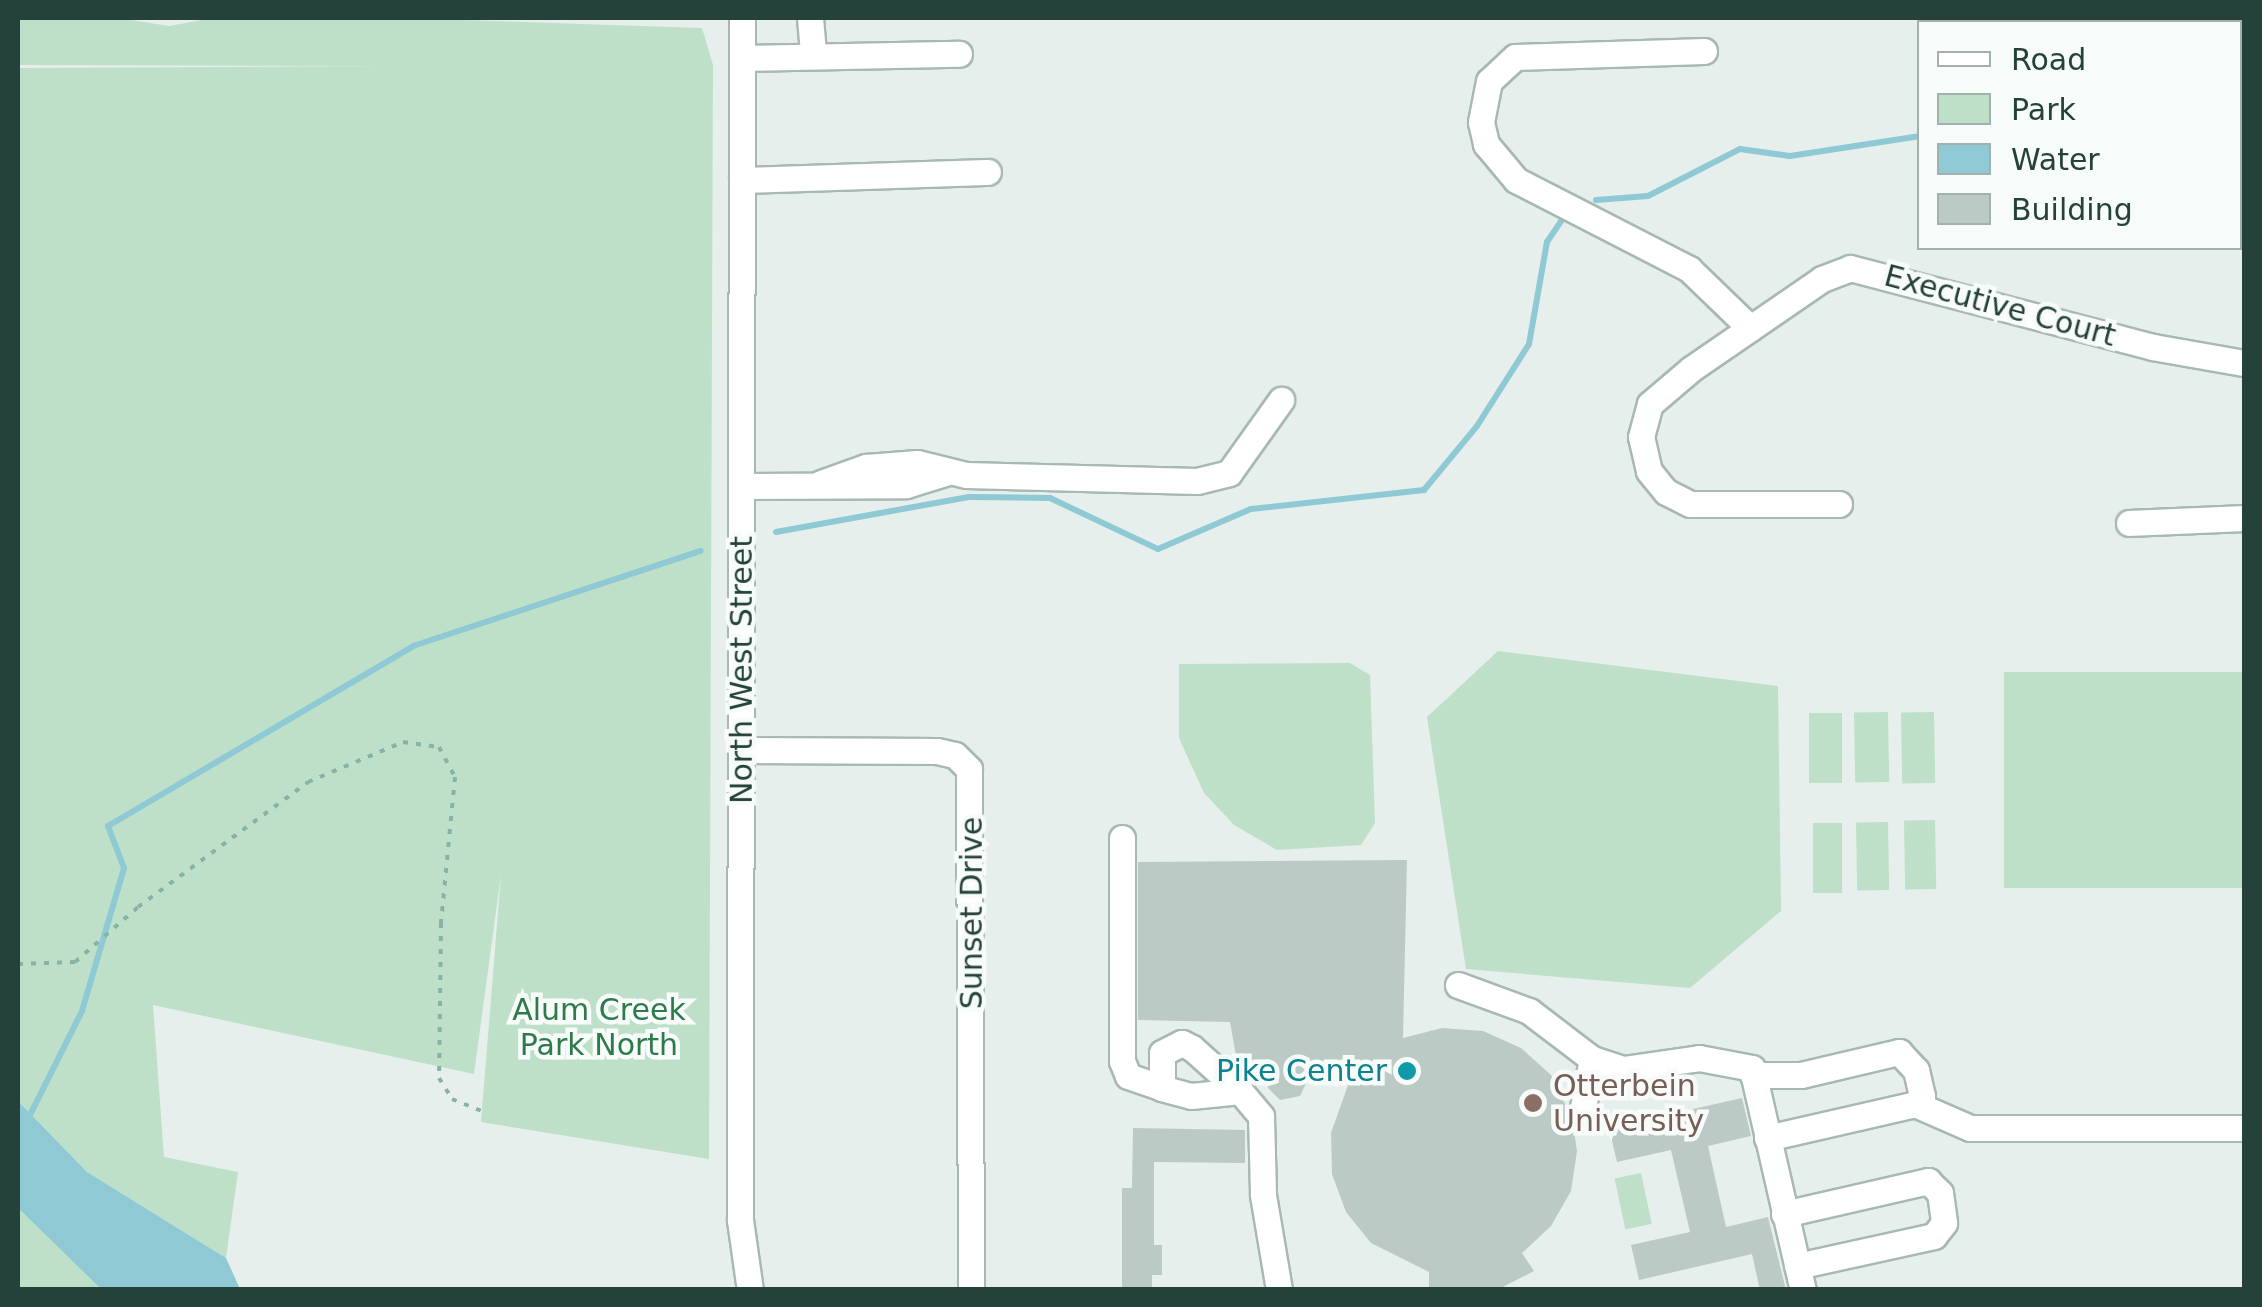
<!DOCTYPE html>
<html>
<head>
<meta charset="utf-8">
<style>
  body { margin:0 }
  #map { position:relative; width:2262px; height:1307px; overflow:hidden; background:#e6efeb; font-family:"DejaVu Sans",sans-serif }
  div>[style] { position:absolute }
  .green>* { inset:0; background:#bfe0c8; transform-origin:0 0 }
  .water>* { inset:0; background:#8ec9d4 }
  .stream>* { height:6px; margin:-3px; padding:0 3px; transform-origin:3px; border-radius:3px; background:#8ec9d4 }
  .building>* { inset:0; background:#bbcac4 }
  .path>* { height:4px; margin-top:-2px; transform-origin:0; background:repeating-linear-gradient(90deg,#86b3a5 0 5px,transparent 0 13px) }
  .roads { filter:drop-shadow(2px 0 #a8b8b2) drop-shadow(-2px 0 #a8b8b2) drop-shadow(0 2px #a8b8b2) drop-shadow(0 -2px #a8b8b2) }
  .minor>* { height:25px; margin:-12.5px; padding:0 12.5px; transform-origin:12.5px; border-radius:12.5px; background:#fff }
  .dots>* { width:28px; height:28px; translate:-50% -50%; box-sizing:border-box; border:5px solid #f7fbf9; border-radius:50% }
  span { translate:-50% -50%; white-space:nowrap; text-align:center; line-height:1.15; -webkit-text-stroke:9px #f7fbf9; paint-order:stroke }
  .street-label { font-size:30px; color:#24423a }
  .park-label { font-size:30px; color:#2d7a4b }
  .culture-label { font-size:30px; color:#0d838f }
  .right { translate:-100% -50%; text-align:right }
  .education-label { font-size:30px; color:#785e54 }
  .left { translate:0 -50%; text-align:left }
  .frame { position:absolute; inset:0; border:20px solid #24423a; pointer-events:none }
  .legend { position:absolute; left:1917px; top:20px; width:325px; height:230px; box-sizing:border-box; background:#f7fbf9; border:2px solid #a3b1ad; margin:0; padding:12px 18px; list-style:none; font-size:30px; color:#24423a }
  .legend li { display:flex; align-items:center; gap:20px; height:50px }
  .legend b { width:50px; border:2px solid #a3b1ad }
</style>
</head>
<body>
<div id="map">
  <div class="green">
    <div style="clip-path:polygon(18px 18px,119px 18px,169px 26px,212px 18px,407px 18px,702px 28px,713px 65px,709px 1159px,481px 1122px,501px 875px,474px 1074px,153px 1005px,164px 1157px,238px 1172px,226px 1258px,87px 1172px,18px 1101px,18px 68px,382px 66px,18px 65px)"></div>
    <div style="clip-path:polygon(990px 18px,1447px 18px,1447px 20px,990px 19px)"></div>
    <div style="clip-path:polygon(1498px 651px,1778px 686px,1781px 911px,1690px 988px,1466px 969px,1427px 717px)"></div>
    <div style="clip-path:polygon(1350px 663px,1370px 675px,1375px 823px,1361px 845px,1277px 850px,1234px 825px,1204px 793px,1179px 738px,1179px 664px)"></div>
    <div style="left:2244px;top:672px;width:216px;height:240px;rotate:90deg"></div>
    <div style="left:1888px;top:712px;width:70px;height:34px;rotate:89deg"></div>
    <div style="left:1934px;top:712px;width:71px;height:33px;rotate:89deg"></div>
    <div style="left:1809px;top:713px;width:33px;height:70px"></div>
    <div style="left:1935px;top:820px;width:69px;height:31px;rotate:89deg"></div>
    <div style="left:1888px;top:822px;width:68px;height:32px;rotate:89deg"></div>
    <div style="left:1813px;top:823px;width:29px;height:70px"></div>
    <div style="left:1641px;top:1173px;width:52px;height:27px;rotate:78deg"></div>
    <div style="clip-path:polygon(18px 1208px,101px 1289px,18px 1289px)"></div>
  </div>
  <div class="water">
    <div style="clip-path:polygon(18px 1101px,87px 1172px,226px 1258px,240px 1289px,101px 1289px,18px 1208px)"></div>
  </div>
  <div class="stream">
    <div style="left:2240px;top:115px;width:4px;rotate:-14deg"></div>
    <div style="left:1596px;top:200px;width:52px;rotate:-4.4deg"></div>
    <div style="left:1648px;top:196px;width:103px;rotate:-27.1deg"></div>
    <div style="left:1740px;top:149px;width:50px;rotate:8deg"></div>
    <div style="left:1790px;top:156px;width:132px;rotate:-8.7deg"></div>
    <div style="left:776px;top:532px;width:196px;rotate:-10.3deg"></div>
    <div style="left:969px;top:497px;width:81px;rotate:0.7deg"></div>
    <div style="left:1050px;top:498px;width:119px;rotate:25.3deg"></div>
    <div style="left:1158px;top:549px;width:101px;rotate:-23.3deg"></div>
    <div style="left:1251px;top:509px;width:174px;rotate:-6.3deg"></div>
    <div style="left:1424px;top:490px;width:83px;rotate:-50.4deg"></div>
    <div style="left:1477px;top:426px;width:97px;rotate:-57.6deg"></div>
    <div style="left:1529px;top:344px;width:104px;rotate:-80deg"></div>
    <div style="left:1547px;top:242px;width:27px;rotate:-56deg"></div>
    <div style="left:27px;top:1121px;width:123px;rotate:-63.4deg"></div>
    <div style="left:82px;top:1011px;width:149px;rotate:-73.6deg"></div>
    <div style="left:124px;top:868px;width:45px;rotate:-110.9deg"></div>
    <div style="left:108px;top:826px;width:354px;rotate:-30.5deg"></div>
    <div style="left:413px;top:646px;width:303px;rotate:-18.3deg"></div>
  </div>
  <div class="building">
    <div style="clip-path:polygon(1407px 860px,1403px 1038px,1442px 1028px,1483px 1031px,1521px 1048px,1551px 1075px,1572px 1118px,1577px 1151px,1571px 1191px,1551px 1226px,1522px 1253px,1534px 1271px,1497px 1290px,1429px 1290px,1429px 1272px,1371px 1243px,1346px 1212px,1332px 1174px,1331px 1133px,1348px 1085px,1308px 1079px,1300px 1096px,1280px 1100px,1268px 1088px,1268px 1068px,1238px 1067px,1230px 1022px,1138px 1020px,1138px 862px)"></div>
    <div style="clip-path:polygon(1742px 1098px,1751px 1136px,1708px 1146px,1726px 1227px,1768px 1217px,1786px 1290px,1760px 1290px,1752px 1254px,1639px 1280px,1631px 1245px,1690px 1232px,1671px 1150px,1617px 1162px,1609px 1128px)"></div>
    <div style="clip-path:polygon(1133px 1128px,1245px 1130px,1245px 1163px,1154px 1162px,1154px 1245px,1162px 1245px,1162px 1275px,1152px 1275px,1152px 1290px,1122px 1290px,1122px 1188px,1132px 1188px)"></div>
  </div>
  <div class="path">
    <div style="left:465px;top:18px;width:18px"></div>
    <div style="left:18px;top:964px;width:57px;rotate:-2deg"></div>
    <div style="left:75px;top:962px;width:84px;rotate:-41.1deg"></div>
    <div style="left:138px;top:907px;width:211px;rotate:-36.3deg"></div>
    <div style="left:308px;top:782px;width:103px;rotate:-22.8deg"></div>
    <div style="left:403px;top:742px;width:36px;rotate:8deg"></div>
    <div style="left:439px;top:747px;width:34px;rotate:62deg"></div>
    <div style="left:455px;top:777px;width:147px;rotate:95.5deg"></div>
    <div style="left:441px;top:923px;width:155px;rotate:90.7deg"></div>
    <div style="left:439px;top:1078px;width:25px;rotate:58deg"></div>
    <div style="left:452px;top:1099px;width:32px;rotate:22deg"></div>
  </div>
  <div class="roads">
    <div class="minor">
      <div style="left:742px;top:18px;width:1202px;rotate:90.1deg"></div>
      <div style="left:740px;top:1220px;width:71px;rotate:81.9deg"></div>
      <div style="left:810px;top:18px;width:37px;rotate:85deg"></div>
      <div style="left:1704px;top:51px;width:189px;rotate:178.2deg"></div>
      <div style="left:1515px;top:57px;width:35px;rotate:137deg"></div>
      <div style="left:1489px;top:81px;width:42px;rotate:101deg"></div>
      <div style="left:1481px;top:122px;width:23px;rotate:77deg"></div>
      <div style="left:1486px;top:144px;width:47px;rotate:50.2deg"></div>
      <div style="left:1516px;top:180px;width:195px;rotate:27.2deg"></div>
      <div style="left:1689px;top:269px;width:85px;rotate:44deg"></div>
      <div style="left:742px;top:58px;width:217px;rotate:-1.1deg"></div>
      <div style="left:742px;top:180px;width:246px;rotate:-1.9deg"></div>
      <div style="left:821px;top:483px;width:48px;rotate:-19.6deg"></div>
      <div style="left:866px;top:467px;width:51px;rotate:-4.5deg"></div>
      <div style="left:917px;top:463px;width:50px;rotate:13.8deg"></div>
      <div style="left:966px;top:475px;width:231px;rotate:1.5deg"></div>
      <div style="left:1197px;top:481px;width:33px;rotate:-14deg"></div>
      <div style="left:1229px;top:473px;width:90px;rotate:-54.5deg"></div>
      <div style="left:742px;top:486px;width:164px;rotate:-0.3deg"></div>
      <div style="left:906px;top:485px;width:44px;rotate:-17.2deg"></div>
      <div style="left:1839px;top:504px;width:149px;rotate:180deg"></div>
      <div style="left:1690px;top:504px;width:27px;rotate:-153deg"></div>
      <div style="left:1666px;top:492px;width:27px;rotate:-129deg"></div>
      <div style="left:1649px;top:471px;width:35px;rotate:-103deg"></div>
      <div style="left:1641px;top:437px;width:34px;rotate:-75deg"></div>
      <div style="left:1650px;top:404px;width:54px;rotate:-40.5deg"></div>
      <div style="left:1691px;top:369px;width:159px;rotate:-34.5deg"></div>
      <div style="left:1822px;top:279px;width:30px;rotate:-21deg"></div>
      <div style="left:1850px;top:268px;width:313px;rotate:14.6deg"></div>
      <div style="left:2153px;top:347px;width:92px;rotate:10deg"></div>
      <div style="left:2129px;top:523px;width:115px;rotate:-2.5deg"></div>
      <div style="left:742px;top:750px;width:195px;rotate:0.3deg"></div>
      <div style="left:937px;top:751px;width:18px;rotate:13deg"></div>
      <div style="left:955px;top:755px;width:20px;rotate:45deg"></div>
      <div style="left:969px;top:769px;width:521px;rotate:89.78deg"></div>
      <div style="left:1122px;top:838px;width:223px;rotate:90deg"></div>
      <div style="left:1122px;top:1061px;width:16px;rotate:68deg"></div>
      <div style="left:1128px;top:1076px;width:36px;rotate:19deg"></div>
      <div style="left:1458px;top:985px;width:76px;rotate:20.1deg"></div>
      <div style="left:1529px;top:1011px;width:79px;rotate:37.3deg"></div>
      <div style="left:1592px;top:1059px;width:33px;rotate:18deg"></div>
      <div style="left:1623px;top:1069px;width:77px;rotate:-8.2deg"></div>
      <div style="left:1699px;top:1058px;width:54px;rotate:10.7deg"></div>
      <div style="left:1752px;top:1068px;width:228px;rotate:77.1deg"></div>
      <div style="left:1753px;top:1075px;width:48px"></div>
      <div style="left:1801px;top:1075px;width:101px;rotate:-13.2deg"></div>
      <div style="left:1899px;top:1052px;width:25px;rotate:47deg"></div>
      <div style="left:1916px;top:1070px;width:27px;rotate:77deg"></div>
      <div style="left:1922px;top:1096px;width:11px;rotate:131deg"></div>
      <div style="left:1915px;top:1104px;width:60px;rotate:23.6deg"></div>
      <div style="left:1970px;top:1128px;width:274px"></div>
      <div style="left:1240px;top:1091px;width:49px;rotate:174.2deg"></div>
      <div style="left:1191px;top:1096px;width:30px;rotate:-165deg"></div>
      <div style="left:1162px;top:1088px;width:35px;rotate:-90deg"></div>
      <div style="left:1162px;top:1053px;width:22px;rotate:-27deg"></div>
      <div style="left:1182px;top:1043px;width:11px;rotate:27deg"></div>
      <div style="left:1192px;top:1048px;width:64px;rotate:41.9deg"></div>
      <div style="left:1240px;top:1091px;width:33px;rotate:50deg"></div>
      <div style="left:1261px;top:1116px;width:79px;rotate:88.5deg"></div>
      <div style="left:1263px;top:1195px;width:96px;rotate:80.4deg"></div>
      <div style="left:1583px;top:1107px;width:49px;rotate:-79.4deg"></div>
      <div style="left:1767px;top:1138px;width:152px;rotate:-12.9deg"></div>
      <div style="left:1784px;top:1214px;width:148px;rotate:-12.9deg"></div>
      <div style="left:1928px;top:1181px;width:17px;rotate:45deg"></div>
      <div style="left:1940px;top:1193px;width:30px;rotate:82deg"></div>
      <div style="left:1944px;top:1223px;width:16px;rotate:128deg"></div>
      <div style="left:1934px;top:1236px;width:140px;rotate:167.6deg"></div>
    </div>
  </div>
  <div class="dots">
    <div style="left:1407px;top:1071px;background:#0f9aa8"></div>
    <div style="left:1533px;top:1103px;background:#8d6e63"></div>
  </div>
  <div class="street-label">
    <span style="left:2000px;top:306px;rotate:15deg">Executive Court</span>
    <span style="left:742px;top:670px;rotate:-90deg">North West Street</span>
    <span style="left:972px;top:913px;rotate:-90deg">Sunset Drive</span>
  </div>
  <div class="park-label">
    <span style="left:599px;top:1027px">Alum Creek<br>Park North</span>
  </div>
  <div class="culture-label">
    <span class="right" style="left:1387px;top:1071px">Pike Center</span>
  </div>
  <div class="education-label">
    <span class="left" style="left:1553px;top:1103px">Otterbein<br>University</span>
  </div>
  <div class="frame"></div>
  <ul class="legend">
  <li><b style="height:12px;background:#fff"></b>Road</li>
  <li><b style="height:28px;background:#bfe0c8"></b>Park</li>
  <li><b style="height:28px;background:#8ec9d4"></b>Water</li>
  <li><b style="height:28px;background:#bbcac4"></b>Building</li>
  </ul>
</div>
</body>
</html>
